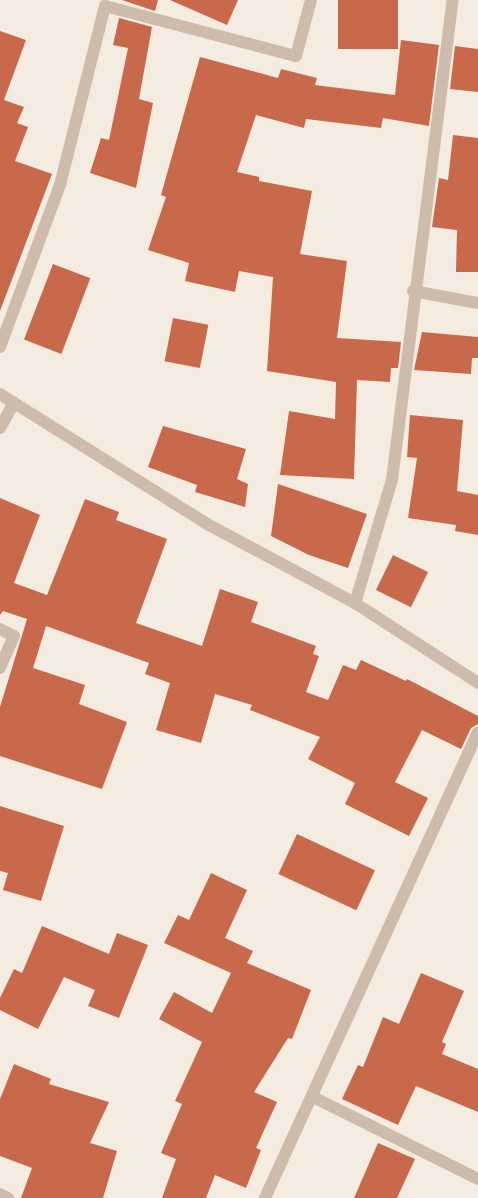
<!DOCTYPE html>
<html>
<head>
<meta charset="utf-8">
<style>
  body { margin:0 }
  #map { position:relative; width:478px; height:1198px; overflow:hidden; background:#f4ebe1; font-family:"PT Sans Narrow",sans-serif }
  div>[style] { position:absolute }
  .building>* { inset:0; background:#c8694b; transform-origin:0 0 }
  .street>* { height:12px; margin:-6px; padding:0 6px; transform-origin:6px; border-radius:6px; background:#cdbbac }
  span { translate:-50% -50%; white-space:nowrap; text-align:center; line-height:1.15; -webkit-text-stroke:4px #fbf5ee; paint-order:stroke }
</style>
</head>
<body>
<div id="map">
  <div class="building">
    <div style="clip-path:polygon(122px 0,158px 0,155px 11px)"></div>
    <div style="clip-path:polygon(170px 0,238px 0,227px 25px)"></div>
    <div style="left:338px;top:0;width:60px;height:49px"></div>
    <div style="clip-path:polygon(119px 18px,152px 27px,139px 99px,153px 103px,136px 188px,90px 173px,101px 138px,109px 140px,128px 48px,113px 45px)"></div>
    <div style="clip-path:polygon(0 31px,26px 40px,4px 100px,24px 107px,17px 123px,28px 127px,15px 161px,52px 174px,0 311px)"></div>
    <div style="clip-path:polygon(401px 40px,439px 45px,429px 126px,383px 118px,381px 128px,306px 119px,304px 128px,256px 115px,237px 172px,259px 177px,259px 181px,312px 191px,300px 254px,347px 261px,337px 338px,401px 342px,398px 368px,391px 368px,390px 382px,357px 380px,354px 479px,280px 475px,289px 411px,335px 419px,336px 382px,267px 371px,273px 277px,239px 271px,235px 292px,185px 281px,189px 263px,148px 250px,166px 197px,161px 195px,200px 57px,278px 78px,281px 69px,317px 78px,315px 85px,395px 95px)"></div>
    <div style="clip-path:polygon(455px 46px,478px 49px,478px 92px,450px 89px)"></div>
    <div style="clip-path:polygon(453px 135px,478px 138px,478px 272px,456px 272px,457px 230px,432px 227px,439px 178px,448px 180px)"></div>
    <div style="left:53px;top:264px;width:40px;height:81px;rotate:21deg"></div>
    <div style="left:173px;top:318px;width:36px;height:44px;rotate:11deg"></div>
    <div style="clip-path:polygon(422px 332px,478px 337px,478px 358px,472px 358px,471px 374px,414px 370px)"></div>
    <div style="clip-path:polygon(410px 415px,463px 420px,457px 491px,478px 495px,478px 535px,455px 531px,456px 525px,408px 518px,417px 458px,407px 457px)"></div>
    <div style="clip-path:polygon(163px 426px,246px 449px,237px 479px,248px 484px,245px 507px,195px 492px,197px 485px,148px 467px)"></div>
    <div style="clip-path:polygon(278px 484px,367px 514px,348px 568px,309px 555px,271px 536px)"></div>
    <div style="clip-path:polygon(0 498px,40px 515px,14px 583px,47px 595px,85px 499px,119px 512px,116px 520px,167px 539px,136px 623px,202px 646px,220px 589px,258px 602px,251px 622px,316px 646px,313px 654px,319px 656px,306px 692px,328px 700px,343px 665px,356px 670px,361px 660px,406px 681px,407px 679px,478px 716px,478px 724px,471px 728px,461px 749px,422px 730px,395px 782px,428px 798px,409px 836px,345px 804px,355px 783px,308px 759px,320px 737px,250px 710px,252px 705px,215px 694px,201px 743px,156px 730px,170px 683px,145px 674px,149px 663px,46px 626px,33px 668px,85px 685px,79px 704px,127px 722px,102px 789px,0 756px,0 707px,27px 619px,3px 611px,0 615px)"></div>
    <div style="left:393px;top:555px;width:39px;height:39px;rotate:26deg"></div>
    <div style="clip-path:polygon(0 806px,64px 826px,41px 901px,3px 890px,8px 873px,0 871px)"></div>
    <div style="left:297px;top:834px;width:86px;height:44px;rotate:25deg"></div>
    <div style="clip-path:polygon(211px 873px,247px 890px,225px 938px,253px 951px,247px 963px,311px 990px,292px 1039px,288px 1038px,254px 1092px,277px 1102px,256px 1148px,261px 1150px,246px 1188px,215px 1175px,206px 1198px,162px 1198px,176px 1159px,161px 1153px,182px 1104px,175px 1101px,202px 1042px,159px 1019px,174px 992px,212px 1013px,231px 973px,164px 943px,178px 915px,189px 920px)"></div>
    <div style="clip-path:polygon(42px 926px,109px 954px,117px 933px,148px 945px,119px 1018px,88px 1006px,95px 990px,64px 977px,38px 1029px,0 1010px,0 998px,14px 969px,22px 973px)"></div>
    <div style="clip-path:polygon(421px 973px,464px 991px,442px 1042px,446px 1044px,442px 1054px,478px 1069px,478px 1112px,416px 1086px,398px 1125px,342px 1099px,358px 1065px,363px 1067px,383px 1017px,399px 1024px)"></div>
    <div style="clip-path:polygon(14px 1064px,51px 1079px,49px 1084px,109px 1102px,90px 1143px,117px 1151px,103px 1198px,21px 1198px,32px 1168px,0 1156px,0 1099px)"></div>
    <div style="clip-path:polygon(378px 1143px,415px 1159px,397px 1198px,354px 1198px)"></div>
  </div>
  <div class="street">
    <div style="left:413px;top:291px;width:66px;rotate:10.5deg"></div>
    <div style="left:0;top:347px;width:173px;rotate:-69.7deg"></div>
    <div style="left:60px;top:185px;width:185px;rotate:-75.9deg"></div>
    <div style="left:105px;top:6px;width:197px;rotate:14.7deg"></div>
    <div style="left:296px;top:56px;width:58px;rotate:-75deg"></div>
    <div style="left:0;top:394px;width:247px;rotate:32.1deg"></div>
    <div style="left:209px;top:525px;width:166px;rotate:28.1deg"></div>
    <div style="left:355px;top:603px;width:147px;rotate:33deg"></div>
    <div style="left:0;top:428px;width:29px;rotate:-61deg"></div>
    <div style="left:355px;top:603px;width:128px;rotate:-73.3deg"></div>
    <div style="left:392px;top:480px;width:484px;rotate:-82.8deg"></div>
    <div style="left:0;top:629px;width:16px;rotate:27deg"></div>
    <div style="left:14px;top:636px;width:35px;rotate:114deg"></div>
    <div style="left:313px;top:1097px;width:184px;rotate:26.4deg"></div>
    <div style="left:0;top:1194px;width:9px;rotate:27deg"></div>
    <div style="left:265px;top:1198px;width:512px;rotate:-65.44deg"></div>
  </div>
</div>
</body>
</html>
